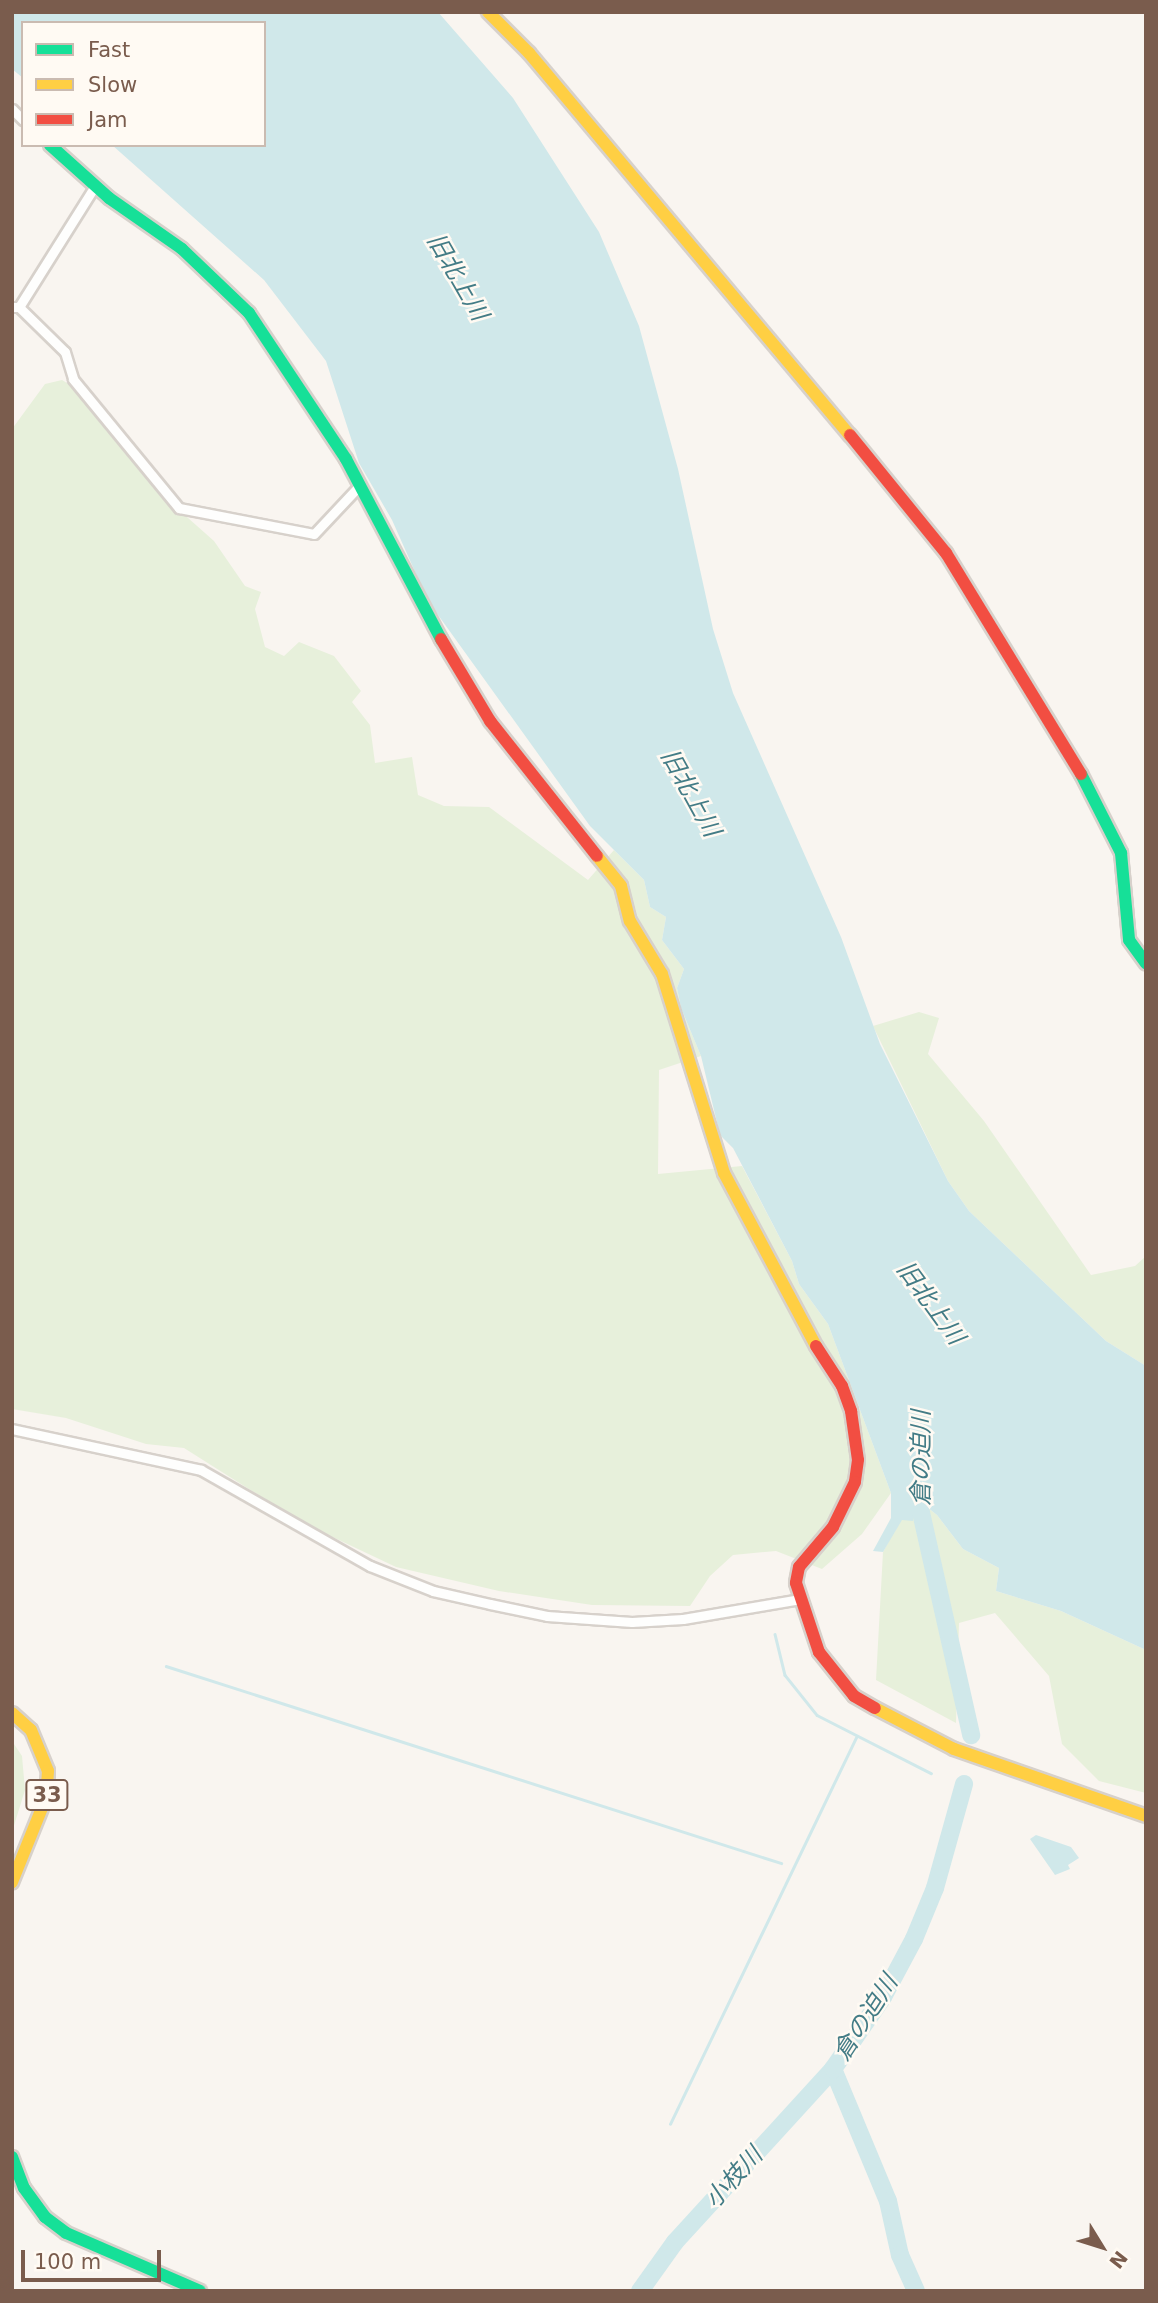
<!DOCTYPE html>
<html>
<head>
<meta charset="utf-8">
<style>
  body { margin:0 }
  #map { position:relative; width:1158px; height:2303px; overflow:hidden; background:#f9f5f0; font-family:"DejaVu Sans","Noto Sans JP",sans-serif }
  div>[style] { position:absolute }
  .green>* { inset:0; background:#e7f0db }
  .water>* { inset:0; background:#d0e8ea }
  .stream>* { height:2.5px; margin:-1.25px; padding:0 1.25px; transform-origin:1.25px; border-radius:1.25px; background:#d0e8ea }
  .river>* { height:18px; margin:-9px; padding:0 9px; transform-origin:9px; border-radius:9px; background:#d0e8ea }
  .roads { filter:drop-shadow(2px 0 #d7d1cb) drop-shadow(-2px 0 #d7d1cb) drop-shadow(0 2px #d7d1cb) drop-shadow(0 -2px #d7d1cb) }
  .street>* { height:9px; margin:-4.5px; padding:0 4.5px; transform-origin:4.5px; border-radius:4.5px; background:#fefefd }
  .fast>* { height:12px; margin:-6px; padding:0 6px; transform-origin:6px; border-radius:6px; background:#16e098 }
  .slow>* { height:12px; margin:-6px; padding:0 6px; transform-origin:6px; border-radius:6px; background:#ffcf43 }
  .jam>* { height:12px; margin:-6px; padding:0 6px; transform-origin:6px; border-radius:6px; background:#f24e42 }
  span { translate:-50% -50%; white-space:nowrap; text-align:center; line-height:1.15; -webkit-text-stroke:5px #fffaf3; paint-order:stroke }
  .shield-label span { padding:2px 5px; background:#fffaf3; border:2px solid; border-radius:5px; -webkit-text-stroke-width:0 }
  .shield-label { font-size:21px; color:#7a5c4d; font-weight:700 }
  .water-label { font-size:24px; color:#437c86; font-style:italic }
  .frame { position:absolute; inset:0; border:14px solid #7a5c4d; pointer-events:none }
  .legend { position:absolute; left:21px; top:21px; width:245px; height:126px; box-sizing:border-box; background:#fffaf3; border:2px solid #cabbb1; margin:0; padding:9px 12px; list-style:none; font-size:21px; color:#7a5c4d }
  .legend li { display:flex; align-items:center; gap:14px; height:35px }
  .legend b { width:35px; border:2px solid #cabbb1 }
  .north { position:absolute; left:1067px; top:2212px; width:70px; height:70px; -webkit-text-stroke:5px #fffaf3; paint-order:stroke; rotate:128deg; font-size:19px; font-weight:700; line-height:28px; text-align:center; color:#7a5c4d }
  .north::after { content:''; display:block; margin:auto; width:24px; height:32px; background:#7a5c4d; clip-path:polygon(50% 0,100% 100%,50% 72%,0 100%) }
  .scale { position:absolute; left:21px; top:2250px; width:140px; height:32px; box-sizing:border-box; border:4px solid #7a5c4d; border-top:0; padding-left:9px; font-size:21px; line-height:24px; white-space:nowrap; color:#7a5c4d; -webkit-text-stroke:5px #fffaf3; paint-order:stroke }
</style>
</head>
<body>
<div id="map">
  <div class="green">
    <div style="clip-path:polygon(62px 380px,95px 400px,120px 445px,170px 502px,214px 541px,245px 586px,261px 592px,255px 609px,265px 647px,284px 656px,299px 642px,334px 656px,361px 691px,352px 702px,370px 725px,375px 763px,412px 757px,418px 795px,444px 806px,489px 807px,588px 880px,614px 850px,644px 880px,650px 907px,666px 917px,662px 940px,684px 969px,677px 988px,681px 1008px,701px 1056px,659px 1070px,658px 1174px,742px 1166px,792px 1261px,799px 1284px,828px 1324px,891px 1493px,862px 1534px,822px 1569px,776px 1551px,733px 1555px,710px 1576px,690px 1606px,592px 1605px,499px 1591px,396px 1567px,303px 1523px,184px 1448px,146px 1444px,66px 1418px,12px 1409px,12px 429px,45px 384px)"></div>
    <div style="clip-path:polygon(919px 1012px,939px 1018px,928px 1054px,984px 1121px,1091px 1275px,1135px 1266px,1146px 1256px,1146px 1366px,1106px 1341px,969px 1211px,948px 1181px,873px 1026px)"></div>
    <div style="clip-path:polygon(913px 1496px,937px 1515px,963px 1549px,999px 1568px,996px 1591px,1061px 1611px,1146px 1650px,1146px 1793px,1099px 1781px,1062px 1744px,1049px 1676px,995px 1613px,959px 1623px,956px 1723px,876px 1680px,883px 1552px)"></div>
    <div style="clip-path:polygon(12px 1741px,22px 1756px,25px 1790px,12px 1832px)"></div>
  </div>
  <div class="water">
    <div style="clip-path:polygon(12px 12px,438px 12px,513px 98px,599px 232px,639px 326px,678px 469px,713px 629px,733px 693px,841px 937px,880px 1044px,948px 1181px,969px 1211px,1106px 1341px,1146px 1366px,1146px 1650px,1061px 1611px,996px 1591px,999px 1568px,963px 1549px,937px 1515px,913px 1496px,913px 1521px,902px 1520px,883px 1552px,873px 1551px,891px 1518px,891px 1493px,828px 1324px,799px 1284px,792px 1261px,733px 1148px,720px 1135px,701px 1056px,681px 1008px,677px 988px,684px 969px,662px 940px,666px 917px,650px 907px,644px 880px,590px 826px,428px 601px,392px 520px,359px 463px,326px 361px,264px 280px,112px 145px,264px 145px,264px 23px,23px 23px,23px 78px,12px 69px)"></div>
    <div style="clip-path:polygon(1036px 1835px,1071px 1847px,1079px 1858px,1068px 1865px,1070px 1869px,1055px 1875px,1030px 1839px)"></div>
  </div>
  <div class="stream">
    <div style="left:775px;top:1634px;width:42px;rotate:76.3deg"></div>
    <div style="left:785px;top:1675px;width:51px;rotate:51.3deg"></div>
    <div style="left:817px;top:1715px;width:128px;rotate:27deg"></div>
    <div style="left:166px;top:1666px;width:646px;rotate:17.76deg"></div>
    <div style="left:670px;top:2124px;width:429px;rotate:-64.3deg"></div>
  </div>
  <div class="river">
    <div style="left:920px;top:1479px;width:29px;rotate:90deg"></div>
    <div style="left:920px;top:1508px;width:233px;rotate:77.3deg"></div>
    <div style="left:833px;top:2069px;width:143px;rotate:67.4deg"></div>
    <div style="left:888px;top:2201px;width:55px;rotate:77.5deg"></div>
    <div style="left:900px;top:2255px;width:39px;rotate:66deg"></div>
    <div style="left:640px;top:2291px;width:60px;rotate:-54.5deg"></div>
    <div style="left:675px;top:2242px;width:234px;rotate:-47.6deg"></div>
    <div style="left:833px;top:2069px;width:88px;rotate:-55.2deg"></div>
    <div style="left:883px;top:1997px;width:66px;rotate:-61.9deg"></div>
    <div style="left:914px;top:1939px;width:55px;rotate:-67.6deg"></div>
    <div style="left:935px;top:1888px;width:108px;rotate:-74.4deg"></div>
  </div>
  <div class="roads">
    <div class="street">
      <div style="left:12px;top:109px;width:16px;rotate:45deg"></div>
      <div style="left:12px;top:307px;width:7px"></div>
      <div style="left:19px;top:307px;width:143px;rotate:-57.9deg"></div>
      <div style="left:19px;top:307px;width:64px;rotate:44.4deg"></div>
      <div style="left:65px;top:352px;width:28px;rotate:73deg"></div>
      <div style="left:73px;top:379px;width:167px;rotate:50.6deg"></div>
      <div style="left:179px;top:508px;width:137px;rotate:10.9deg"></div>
      <div style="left:314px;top:534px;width:66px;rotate:-46.8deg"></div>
      <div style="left:12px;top:1429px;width:193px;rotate:12.2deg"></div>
      <div style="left:201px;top:1470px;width:194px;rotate:29.6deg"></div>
      <div style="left:370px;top:1566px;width:68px;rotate:21.6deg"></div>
      <div style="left:433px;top:1591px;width:58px;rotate:12.8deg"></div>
      <div style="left:490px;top:1604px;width:58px;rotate:11.9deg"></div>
      <div style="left:547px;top:1616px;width:85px;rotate:4deg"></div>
      <div style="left:632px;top:1622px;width:51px;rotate:-3.4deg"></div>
      <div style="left:683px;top:1619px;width:119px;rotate:-9.7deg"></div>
    </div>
    <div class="fast">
      <div style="left:50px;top:145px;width:79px;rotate:41.9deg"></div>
      <div style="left:109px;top:198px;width:89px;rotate:34.9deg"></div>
      <div style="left:182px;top:249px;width:93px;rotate:43.7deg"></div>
      <div style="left:249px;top:313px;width:175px;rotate:56.4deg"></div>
      <div style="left:346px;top:459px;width:204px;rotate:62.2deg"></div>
      <div style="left:1081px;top:774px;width:89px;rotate:63.1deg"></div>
      <div style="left:1121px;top:853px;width:87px;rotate:84.7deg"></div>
      <div style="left:1129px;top:940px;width:29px;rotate:54deg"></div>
      <div style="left:12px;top:2157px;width:33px;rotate:69deg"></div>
      <div style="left:24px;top:2188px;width:36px;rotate:54deg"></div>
      <div style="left:45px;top:2217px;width:26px;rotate:37deg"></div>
      <div style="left:66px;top:2233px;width:146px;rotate:23.4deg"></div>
    </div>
    <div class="slow">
      <div style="left:488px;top:12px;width:58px;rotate:45deg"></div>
      <div style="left:529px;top:53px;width:499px;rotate:50deg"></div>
      <div style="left:597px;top:856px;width:38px;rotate:51deg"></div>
      <div style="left:621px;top:886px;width:36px;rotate:76deg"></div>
      <div style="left:630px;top:921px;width:62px;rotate:58.9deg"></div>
      <div style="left:662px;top:974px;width:208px;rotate:72.7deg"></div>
      <div style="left:724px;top:1173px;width:196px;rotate:62deg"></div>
      <div style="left:875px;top:1708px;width:89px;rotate:27.4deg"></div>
      <div style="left:954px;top:1749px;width:203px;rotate:19.2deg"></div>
      <div style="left:12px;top:1713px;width:25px;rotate:42deg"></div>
      <div style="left:31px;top:1730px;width:44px;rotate:67.5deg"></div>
      <div style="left:48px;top:1771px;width:27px;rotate:94deg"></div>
      <div style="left:46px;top:1798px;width:91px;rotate:112deg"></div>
    </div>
    <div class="jam">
      <div style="left:850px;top:435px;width:152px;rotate:50.9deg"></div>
      <div style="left:946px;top:553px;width:259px;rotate:58.6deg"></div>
      <div style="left:441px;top:639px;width:96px;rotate:59.1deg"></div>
      <div style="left:490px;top:721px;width:172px;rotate:51.6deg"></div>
      <div style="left:816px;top:1346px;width:48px;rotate:57deg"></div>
      <div style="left:842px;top:1386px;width:27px;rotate:70deg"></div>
      <div style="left:851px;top:1411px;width:49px;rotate:81.9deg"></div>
      <div style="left:858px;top:1460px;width:22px;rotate:98deg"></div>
      <div style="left:855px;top:1482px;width:50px;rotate:116.1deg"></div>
      <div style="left:833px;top:1527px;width:52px;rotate:130.4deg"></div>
      <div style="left:799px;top:1567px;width:16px;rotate:101deg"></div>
      <div style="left:796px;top:1583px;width:73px;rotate:71.6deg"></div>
      <div style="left:819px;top:1652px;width:56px;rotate:51.5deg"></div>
      <div style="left:854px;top:1696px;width:24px;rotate:30deg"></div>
    </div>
  </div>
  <div class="shield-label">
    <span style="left:47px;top:1795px">33</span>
  </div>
  <div class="water-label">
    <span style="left:457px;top:277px;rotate:60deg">旧北上川</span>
    <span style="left:690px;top:793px;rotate:61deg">旧北上川</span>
    <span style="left:930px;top:1303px;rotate:54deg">旧北上川</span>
    <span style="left:922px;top:1458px;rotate:-90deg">倉の迫川</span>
    <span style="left:866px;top:2018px;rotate:-57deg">倉の迫川</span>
    <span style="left:734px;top:2178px;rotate:-48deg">小枝川</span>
  </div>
  <div class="frame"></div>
  <ul class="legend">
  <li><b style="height:9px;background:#16e098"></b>Fast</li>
  <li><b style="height:9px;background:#ffcf43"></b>Slow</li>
  <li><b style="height:9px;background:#f24e42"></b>Jam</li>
  </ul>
  <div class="north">N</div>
  <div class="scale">100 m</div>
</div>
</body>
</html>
